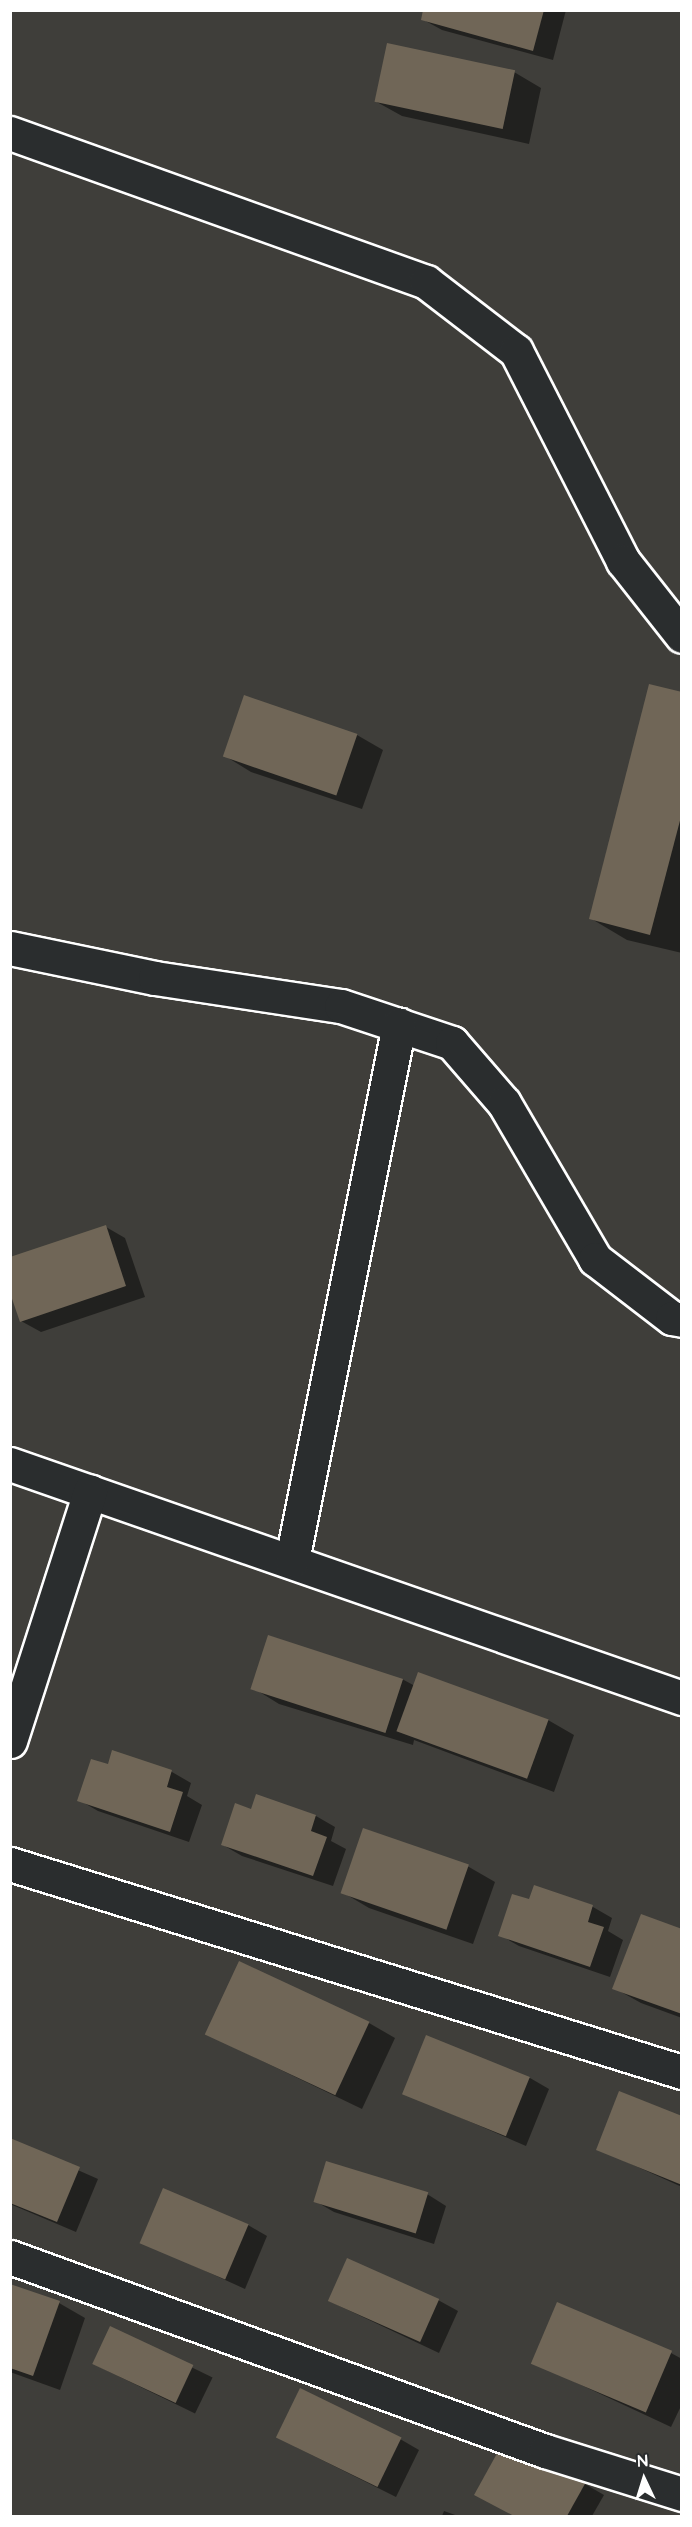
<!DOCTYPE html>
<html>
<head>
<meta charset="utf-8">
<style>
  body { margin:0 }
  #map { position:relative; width:692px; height:2527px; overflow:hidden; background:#3f3e3a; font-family:"Architects Daughter",sans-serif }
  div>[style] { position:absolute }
  .shadow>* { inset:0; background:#0007; transform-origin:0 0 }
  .building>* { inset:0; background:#706657; transform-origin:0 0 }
  .roads { filter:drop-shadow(2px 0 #fff) drop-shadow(-2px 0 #fff) drop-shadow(0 2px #fff) drop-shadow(0 -2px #fff) }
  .minor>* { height:33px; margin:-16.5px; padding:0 16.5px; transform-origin:16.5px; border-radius:16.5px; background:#2a2d2e }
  span { translate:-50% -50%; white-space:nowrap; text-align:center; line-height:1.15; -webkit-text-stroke:5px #2a2d2e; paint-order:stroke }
  .frame { position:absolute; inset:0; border:12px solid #fff; pointer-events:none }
  .north { position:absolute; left:614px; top:2449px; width:60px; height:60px; -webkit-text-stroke:4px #2a2d2e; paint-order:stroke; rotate:356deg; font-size:16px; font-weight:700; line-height:24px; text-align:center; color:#fff }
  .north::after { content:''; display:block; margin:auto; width:21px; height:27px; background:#fff; clip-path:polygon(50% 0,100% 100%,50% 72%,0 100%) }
</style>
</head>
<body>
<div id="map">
  <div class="shadow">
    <div style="clip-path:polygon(425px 10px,566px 10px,553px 60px,442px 30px,422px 19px)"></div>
    <div style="clip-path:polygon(514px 72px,541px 88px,529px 144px,402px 116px,375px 101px)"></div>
    <div style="clip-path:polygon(682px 694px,682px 953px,627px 940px,590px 918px)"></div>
    <div style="clip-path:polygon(245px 697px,357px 735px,383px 750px,362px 809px,251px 772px,225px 756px)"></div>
    <div style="clip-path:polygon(106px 1227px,125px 1238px,145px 1297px,41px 1332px,21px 1321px)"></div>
    <div style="clip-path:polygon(402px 1679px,415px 1686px,548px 1720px,574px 1735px,554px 1792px,414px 1740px,413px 1745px,279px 1704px,253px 1688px)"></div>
    <div style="clip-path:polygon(113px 1752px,172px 1772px,191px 1783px,187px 1796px,202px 1805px,189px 1842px,98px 1811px,79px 1800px,109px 1766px)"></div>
    <div style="clip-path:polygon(257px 1796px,316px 1816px,335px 1827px,331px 1841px,346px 1849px,333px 1886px,242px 1856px,223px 1845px,252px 1811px)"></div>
    <div style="clip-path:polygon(364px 1829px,469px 1867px,495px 1882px,473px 1944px,369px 1908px,342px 1892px)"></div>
    <div style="clip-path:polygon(535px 1887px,593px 1907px,612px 1918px,608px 1931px,623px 1940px,610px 1977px,519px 1946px,500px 1935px,530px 1901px)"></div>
    <div style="clip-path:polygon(682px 1931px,682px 2018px,641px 2003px,614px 1988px)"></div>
    <div style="clip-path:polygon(369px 2023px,395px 2038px,362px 2109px,206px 2034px)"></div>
    <div style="clip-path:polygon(530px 2078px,549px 2089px,526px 2146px,404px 2093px)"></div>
    <div style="clip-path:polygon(682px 2118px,682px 2187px,598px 2149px)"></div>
    <div style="clip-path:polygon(10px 2140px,98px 2179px,76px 2232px,10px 2204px)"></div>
    <div style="clip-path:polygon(427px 2194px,446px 2206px,434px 2244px,334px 2212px,315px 2201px)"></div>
    <div style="clip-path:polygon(248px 2225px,267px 2236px,245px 2289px,142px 2242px)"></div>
    <div style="clip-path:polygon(10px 2286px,59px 2303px,85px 2318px,60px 2390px,10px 2372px)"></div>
    <div style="clip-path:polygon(438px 2300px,458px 2311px,439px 2353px,329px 2301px)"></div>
    <div style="left:111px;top:2328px;width:113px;height:40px;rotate:26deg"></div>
    <div style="clip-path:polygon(671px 2353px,682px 2359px,682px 2404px,671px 2427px,532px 2362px)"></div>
    <div style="clip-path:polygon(400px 2439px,419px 2450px,396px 2497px,296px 2447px)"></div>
    <div style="clip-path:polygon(585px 2484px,604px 2495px,592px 2516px,516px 2516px,495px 2505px)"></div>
    <div style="clip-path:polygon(444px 2511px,458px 2516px,442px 2516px)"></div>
  </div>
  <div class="building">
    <div style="clip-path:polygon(423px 10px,544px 10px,533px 51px,421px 20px)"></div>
    <div style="left:387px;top:43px;width:131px;height:60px;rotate:12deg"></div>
    <div style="clip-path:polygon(649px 684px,682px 692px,682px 813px,650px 935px,589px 919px)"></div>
    <div style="left:244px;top:695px;width:120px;height:65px;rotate:19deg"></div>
    <div style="clip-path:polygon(106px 1225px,126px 1286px,20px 1322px,10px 1293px,10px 1257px)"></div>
    <div style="left:268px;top:1635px;width:142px;height:57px;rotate:18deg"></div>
    <div style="left:418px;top:1672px;width:139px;height:63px;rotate:20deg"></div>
    <div style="clip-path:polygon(112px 1750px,172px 1770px,167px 1787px,183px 1792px,170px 1832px,77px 1801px,91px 1759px,108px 1764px)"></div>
    <div style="clip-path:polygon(256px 1794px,316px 1815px,311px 1831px,327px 1837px,313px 1876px,221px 1845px,235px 1803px,251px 1809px)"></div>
    <div style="left:363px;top:1828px;width:112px;height:69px;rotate:19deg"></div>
    <div style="clip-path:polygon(534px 1885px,593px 1905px,588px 1922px,604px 1927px,590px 1967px,498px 1936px,512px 1894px,529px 1899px)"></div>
    <div style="clip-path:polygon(641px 1914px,682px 1929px,682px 2014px,612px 1989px)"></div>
    <div style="left:239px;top:1961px;width:144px;height:81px;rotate:25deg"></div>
    <div style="left:426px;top:2035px;width:112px;height:64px;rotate:22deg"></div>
    <div style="clip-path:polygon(619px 2091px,682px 2116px,682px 2185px,596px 2150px)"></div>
    <div style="clip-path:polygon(10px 2138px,80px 2167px,57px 2222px,10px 2203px)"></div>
    <div style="left:326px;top:2161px;width:107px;height:43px;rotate:17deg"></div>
    <div style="left:163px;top:2188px;width:93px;height:60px;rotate:23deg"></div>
    <div style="left:347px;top:2258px;width:101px;height:47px;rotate:24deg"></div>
    <div style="clip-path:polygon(10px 2284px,60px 2301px,33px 2376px,10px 2368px)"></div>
    <div style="left:557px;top:2302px;width:125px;height:67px;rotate:23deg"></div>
    <div style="left:110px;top:2326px;width:92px;height:42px;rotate:25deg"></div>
    <div style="left:300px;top:2388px;width:113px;height:55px;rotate:26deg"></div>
    <div style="clip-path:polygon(505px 2439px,586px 2482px,567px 2516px,514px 2516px,474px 2495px)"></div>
  </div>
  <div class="roads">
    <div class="minor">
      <div style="left:10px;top:133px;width:442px;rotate:19.7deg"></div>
      <div style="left:426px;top:282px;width:113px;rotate:37.5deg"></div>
      <div style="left:516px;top:351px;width:236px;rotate:63deg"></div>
      <div style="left:623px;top:561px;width:95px;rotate:51.8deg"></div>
      <div style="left:10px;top:948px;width:148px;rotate:11.7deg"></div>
      <div style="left:155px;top:978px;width:188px;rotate:8.6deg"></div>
      <div style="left:341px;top:1006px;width:117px;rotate:18.4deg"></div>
      <div style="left:452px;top:1043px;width:79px;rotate:49.1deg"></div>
      <div style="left:504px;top:1103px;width:181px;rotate:59.7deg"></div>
      <div style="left:595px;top:1259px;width:97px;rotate:37.5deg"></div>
      <div style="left:672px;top:1318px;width:10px;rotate:11deg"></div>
      <div style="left:10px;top:1464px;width:712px;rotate:19.2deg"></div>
      <div style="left:292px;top:1560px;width:546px;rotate:-78.69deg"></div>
      <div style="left:10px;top:1741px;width:262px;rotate:-72.2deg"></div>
      <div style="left:10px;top:1864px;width:703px;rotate:17.2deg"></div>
      <div style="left:10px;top:2257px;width:569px;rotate:19.93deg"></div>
      <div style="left:545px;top:2451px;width:144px;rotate:17.4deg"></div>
    </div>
  </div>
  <div class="frame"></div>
  <div class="north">N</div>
</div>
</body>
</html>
